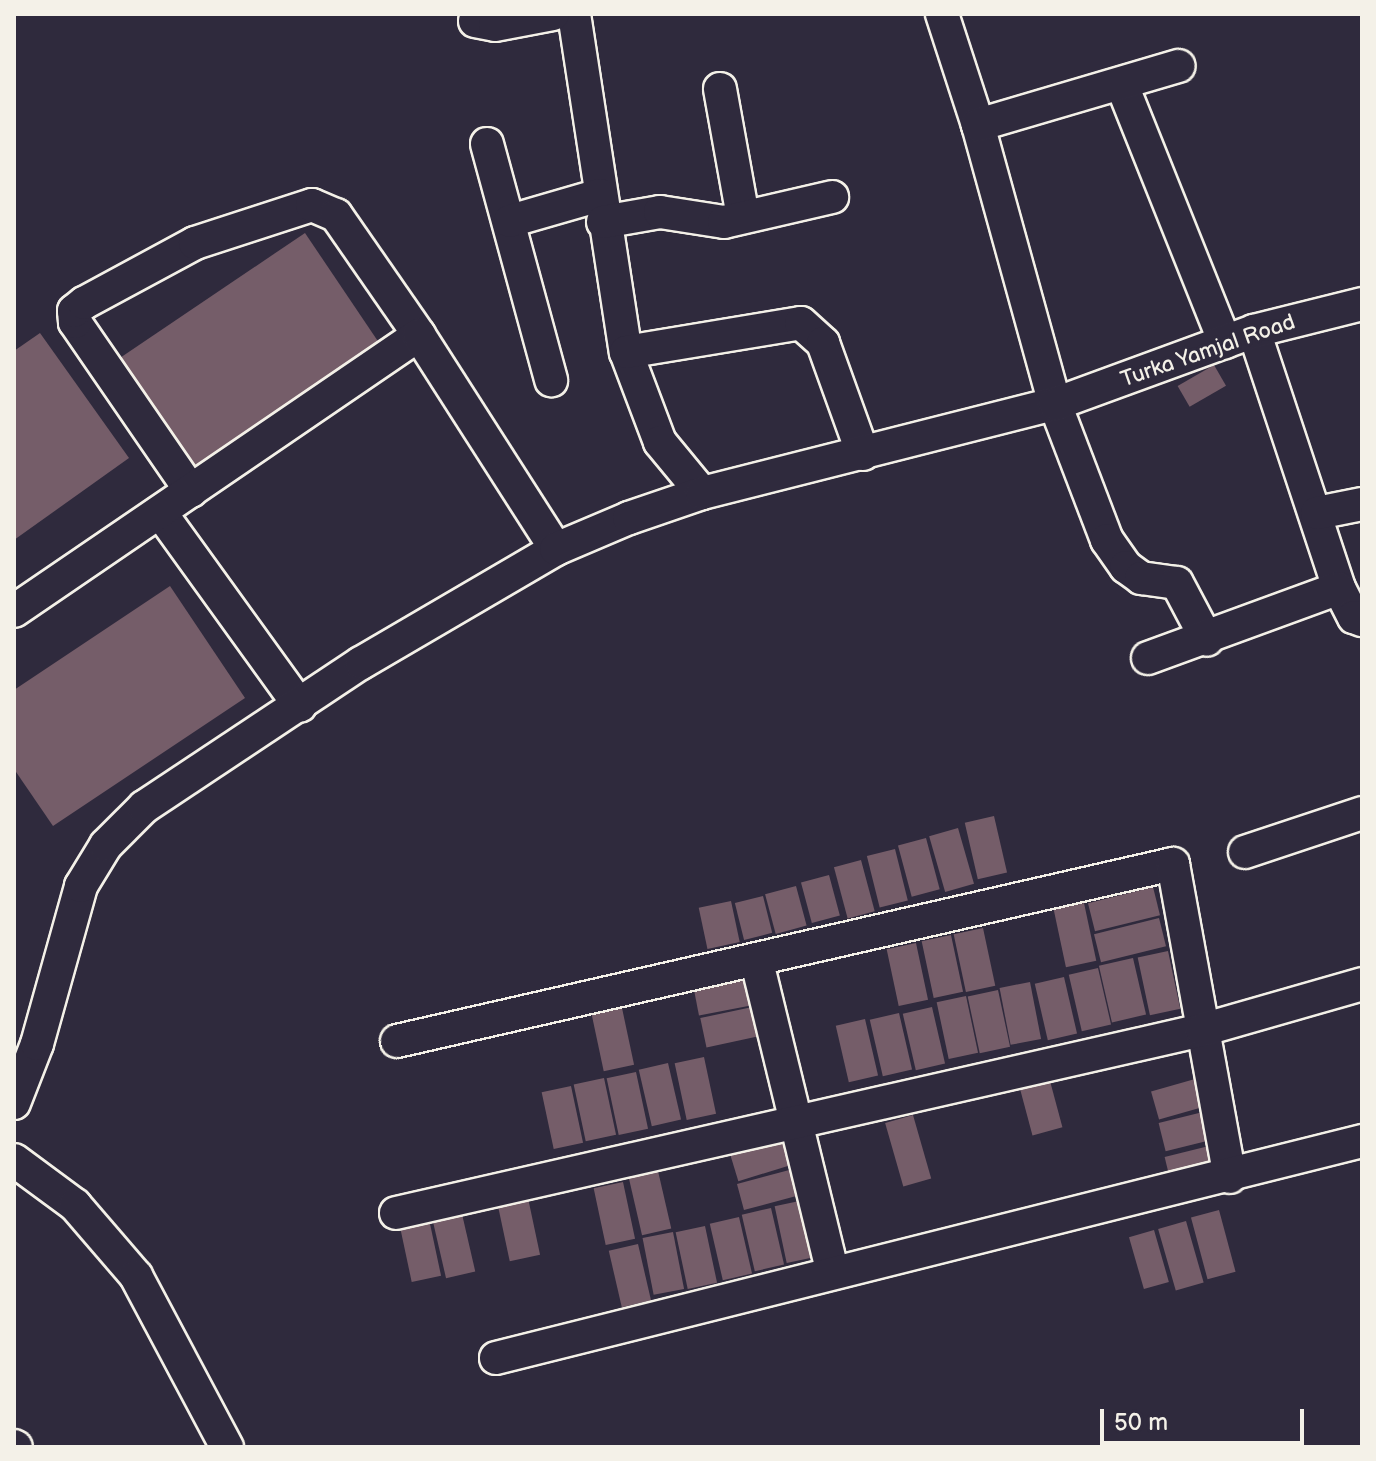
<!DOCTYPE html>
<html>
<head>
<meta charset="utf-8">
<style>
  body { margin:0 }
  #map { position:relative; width:1376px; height:1461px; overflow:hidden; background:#2f2a3d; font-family:"Balsamiq Sans",sans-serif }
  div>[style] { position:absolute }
  .building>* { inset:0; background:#755d69; transform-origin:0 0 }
  .roads { filter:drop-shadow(2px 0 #f4f1e8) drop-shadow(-2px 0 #f4f1e8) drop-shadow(0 2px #f4f1e8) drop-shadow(0 -2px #f4f1e8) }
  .minor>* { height:32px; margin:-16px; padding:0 16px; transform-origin:16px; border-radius:16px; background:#2f2a3d }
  span { translate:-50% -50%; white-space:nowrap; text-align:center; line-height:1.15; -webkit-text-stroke:6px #2f2a3d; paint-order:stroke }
  .street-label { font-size:22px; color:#f4f1e8 }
  .frame { position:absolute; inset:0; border:16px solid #f4f1e8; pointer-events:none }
  .scale { position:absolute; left:1100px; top:1409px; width:204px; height:36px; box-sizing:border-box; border:4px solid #f4f1e8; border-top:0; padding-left:10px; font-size:24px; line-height:28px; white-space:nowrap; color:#f4f1e8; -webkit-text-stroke:6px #2f2a3d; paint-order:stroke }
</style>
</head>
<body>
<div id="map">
  <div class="building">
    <div style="left:305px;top:233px;width:135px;height:226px;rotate:56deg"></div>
    <div style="clip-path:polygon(40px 333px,129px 458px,14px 540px,14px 351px)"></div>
    <div style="left:1214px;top:365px;width:24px;height:42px;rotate:60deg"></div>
    <div style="clip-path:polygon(170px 586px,245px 698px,53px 826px,14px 769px,14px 690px)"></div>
    <div style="left:994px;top:816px;width:58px;height:30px;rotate:77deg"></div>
    <div style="left:958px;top:828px;width:58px;height:30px;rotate:74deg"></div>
    <div style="left:926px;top:838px;width:53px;height:29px;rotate:75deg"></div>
    <div style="left:895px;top:849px;width:53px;height:29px;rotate:76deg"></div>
    <div style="left:861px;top:860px;width:53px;height:28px;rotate:75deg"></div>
    <div style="left:829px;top:875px;width:42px;height:29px;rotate:75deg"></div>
    <div style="left:796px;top:886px;width:41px;height:32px;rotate:75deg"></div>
    <div style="left:1153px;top:887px;width:29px;height:67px;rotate:76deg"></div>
    <div style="left:763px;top:896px;width:38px;height:29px;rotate:76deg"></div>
    <div style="left:731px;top:901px;width:42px;height:33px;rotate:78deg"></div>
    <div style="left:1084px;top:903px;width:59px;height:31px;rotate:78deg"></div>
    <div style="left:1159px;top:918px;width:29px;height:67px;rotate:76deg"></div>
    <div style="left:983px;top:928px;width:59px;height:30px;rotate:78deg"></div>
    <div style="left:951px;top:935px;width:58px;height:30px;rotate:78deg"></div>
    <div style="left:916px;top:943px;width:58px;height:30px;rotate:78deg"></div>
    <div style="left:1168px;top:951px;width:59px;height:31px;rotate:78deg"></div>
    <div style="left:1133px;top:958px;width:58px;height:35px;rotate:77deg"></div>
    <div style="left:1098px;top:968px;width:58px;height:30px;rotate:77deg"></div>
    <div style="left:750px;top:974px;width:31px;height:58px;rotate:79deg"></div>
    <div style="left:1064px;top:977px;width:58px;height:30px;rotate:77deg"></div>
    <div style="left:1030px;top:982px;width:58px;height:31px;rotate:79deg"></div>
    <div style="left:998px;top:990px;width:58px;height:31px;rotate:78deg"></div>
    <div style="left:966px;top:996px;width:58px;height:30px;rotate:78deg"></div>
    <div style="left:757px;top:1006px;width:30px;height:58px;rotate:78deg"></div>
    <div style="left:932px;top:1007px;width:58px;height:30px;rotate:77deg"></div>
    <div style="left:622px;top:1008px;width:58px;height:31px;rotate:78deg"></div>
    <div style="left:899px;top:1013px;width:58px;height:30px;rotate:77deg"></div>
    <div style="left:865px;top:1019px;width:58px;height:30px;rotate:77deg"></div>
    <div style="left:704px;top:1057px;width:58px;height:30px;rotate:78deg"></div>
    <div style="left:668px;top:1063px;width:58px;height:30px;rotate:77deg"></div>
    <div style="left:636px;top:1072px;width:58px;height:30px;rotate:78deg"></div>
    <div style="left:1202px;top:1077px;width:29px;height:53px;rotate:74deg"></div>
    <div style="left:604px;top:1078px;width:58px;height:31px;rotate:78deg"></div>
    <div style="left:1050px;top:1081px;width:48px;height:31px;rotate:75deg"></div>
    <div style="left:571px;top:1086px;width:58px;height:30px;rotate:78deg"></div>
    <div style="left:1211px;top:1110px;width:29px;height:54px;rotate:76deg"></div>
    <div style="left:913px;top:1115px;width:66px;height:29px;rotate:74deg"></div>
    <div style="left:784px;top:1139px;width:27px;height:56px;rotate:73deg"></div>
    <div style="left:1217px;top:1144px;width:29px;height:54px;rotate:76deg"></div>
    <div style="left:793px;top:1169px;width:27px;height:58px;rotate:75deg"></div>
    <div style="left:658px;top:1171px;width:59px;height:30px;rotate:77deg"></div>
    <div style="left:623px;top:1182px;width:58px;height:30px;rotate:78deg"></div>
    <div style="left:528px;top:1198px;width:58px;height:31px;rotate:78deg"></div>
    <div style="left:804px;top:1200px;width:58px;height:30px;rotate:78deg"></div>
    <div style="left:771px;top:1208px;width:58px;height:30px;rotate:77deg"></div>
    <div style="left:1219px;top:1210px;width:64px;height:29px;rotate:75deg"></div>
    <div style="left:462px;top:1214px;width:59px;height:30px;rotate:77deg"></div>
    <div style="left:739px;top:1217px;width:58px;height:30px;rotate:77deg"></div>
    <div style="left:429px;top:1219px;width:58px;height:30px;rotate:78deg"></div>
    <div style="left:1186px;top:1221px;width:64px;height:29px;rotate:74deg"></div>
    <div style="left:705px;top:1226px;width:58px;height:30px;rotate:78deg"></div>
    <div style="left:1154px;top:1230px;width:54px;height:26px;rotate:74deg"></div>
    <div style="left:673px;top:1232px;width:58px;height:31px;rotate:79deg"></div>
    <div style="left:638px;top:1244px;width:58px;height:30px;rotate:77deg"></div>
  </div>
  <div class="roads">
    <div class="minor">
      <div style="left:574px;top:14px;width:342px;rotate:81.3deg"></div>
      <div style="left:626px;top:352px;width:96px;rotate:69.3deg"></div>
      <div style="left:660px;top:442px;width:66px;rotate:50.5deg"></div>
      <div style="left:942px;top:14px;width:117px;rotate:72deg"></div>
      <div style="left:978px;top:125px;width:289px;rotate:74.6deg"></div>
      <div style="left:1055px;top:404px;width:146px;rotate:69.1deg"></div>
      <div style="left:1107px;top:540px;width:33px;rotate:55deg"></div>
      <div style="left:1126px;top:567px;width:19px;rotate:36deg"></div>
      <div style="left:1141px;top:578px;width:36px;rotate:8deg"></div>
      <div style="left:1177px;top:583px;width:64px;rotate:62.2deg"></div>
      <div style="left:475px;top:21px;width:20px;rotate:11deg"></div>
      <div style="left:495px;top:25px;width:59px;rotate:-10.7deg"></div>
      <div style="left:1122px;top:85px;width:277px;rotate:68.2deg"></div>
      <div style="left:720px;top:89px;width:130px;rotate:79.8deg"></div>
      <div style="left:978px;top:125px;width:209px;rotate:-16.4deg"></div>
      <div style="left:487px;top:144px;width:245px;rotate:74.8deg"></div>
      <div style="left:510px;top:221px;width:94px;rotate:-16.1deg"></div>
      <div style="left:603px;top:222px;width:58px;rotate:-10deg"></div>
      <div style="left:660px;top:212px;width:65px;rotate:8.9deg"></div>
      <div style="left:724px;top:222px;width:111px;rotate:-13deg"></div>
      <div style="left:1254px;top:331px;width:271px;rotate:71.7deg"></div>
      <div style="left:1339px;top:588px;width:33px;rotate:63deg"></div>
      <div style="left:1354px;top:617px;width:9px;rotate:21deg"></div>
      <div style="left:626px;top:352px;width:177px;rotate:-9.4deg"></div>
      <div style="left:801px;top:323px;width:30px;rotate:42deg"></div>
      <div style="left:823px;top:343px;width:118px;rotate:70.2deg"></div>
      <div style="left:191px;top:491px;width:205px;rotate:-124.5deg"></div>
      <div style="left:75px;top:322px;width:11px;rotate:-95deg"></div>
      <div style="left:74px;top:311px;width:13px;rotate:-39deg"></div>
      <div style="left:84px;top:303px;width:126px;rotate:-28.4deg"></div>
      <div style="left:195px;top:243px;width:123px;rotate:-18deg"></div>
      <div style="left:312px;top:205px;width:26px;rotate:23deg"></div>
      <div style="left:336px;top:215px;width:146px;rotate:55.3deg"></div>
      <div style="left:160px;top:512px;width:239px;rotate:54.2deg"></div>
      <div style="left:1317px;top:513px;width:46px;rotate:-11.3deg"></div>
      <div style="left:14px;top:611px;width:490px;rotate:-34.3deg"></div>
      <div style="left:419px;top:335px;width:254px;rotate:57.4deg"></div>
      <div style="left:1148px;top:658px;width:203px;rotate:-20.1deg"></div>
      <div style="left:1245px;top:852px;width:123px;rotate:-18.4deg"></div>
      <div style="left:757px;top:962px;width:317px;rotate:76.3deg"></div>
      <div style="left:397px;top:1041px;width:796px;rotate:-12.85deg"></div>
      <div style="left:1173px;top:864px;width:318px;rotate:79.7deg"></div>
      <div style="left:14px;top:1103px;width:63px;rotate:-68.7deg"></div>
      <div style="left:37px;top:1044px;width:164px;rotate:-74.4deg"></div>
      <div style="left:81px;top:886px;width:48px;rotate:-58.6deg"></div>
      <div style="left:106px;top:845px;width:54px;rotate:-45deg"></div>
      <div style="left:144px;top:807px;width:260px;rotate:-33.6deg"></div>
      <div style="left:361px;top:663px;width:226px;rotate:-30.3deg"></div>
      <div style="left:556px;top:549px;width:79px;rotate:-23deg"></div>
      <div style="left:629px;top:518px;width:77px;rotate:-18.9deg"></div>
      <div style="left:702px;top:493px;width:364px;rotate:-14.2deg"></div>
      <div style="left:1055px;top:404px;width:212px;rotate:-20.1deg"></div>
      <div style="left:1254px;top:331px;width:111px;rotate:-14deg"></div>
      <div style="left:14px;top:1160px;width:76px;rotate:36.4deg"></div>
      <div style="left:75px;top:1205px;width:94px;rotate:49.3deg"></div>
      <div style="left:136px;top:1276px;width:194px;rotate:62deg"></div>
      <div style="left:396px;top:1213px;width:827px;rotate:-12.79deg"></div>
      <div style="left:1202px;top:1030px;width:166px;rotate:-16deg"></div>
      <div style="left:496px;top:1358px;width:893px;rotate:-14.07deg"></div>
      <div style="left:14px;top:1446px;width:2px;rotate:27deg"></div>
    </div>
  </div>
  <div class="street-label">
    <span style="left:1208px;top:351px;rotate:-19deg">Turka Yamjal Road</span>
  </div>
  <div class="frame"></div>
  <div class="scale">50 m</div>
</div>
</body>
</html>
